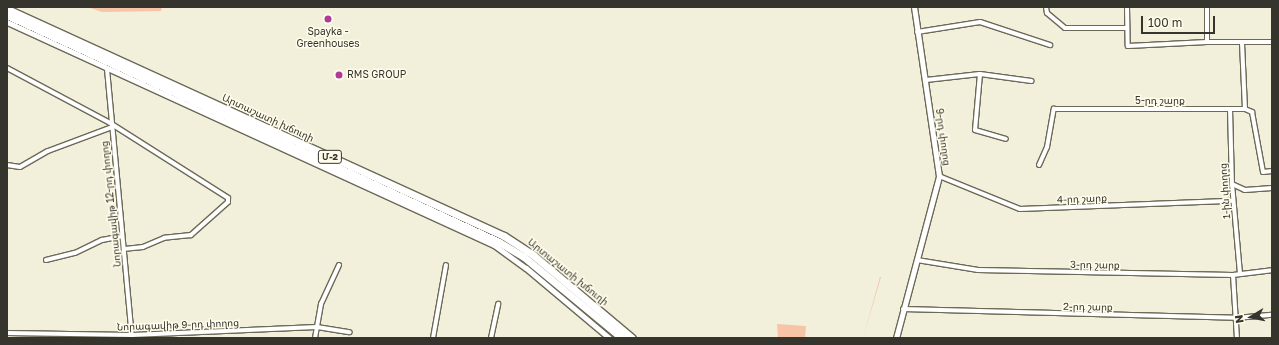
<!DOCTYPE html>
<html>
<head>
<meta charset="utf-8">
<style>
  body { margin:0 }
  #map { position:relative; width:1279px; height:345px; overflow:hidden; background:#f2efda; font-family:"Golos Text","Noto Sans Armenian",sans-serif }
  div>[style] { position:absolute }
  .green>* { inset:0; background:#f7c4a8 }
  .roads { filter:drop-shadow(1px 0 #6c6957) drop-shadow(-1px 0 #6c6957) drop-shadow(0 1px #6c6957) drop-shadow(0 -1px #6c6957) }
  .minor>* { height:4px; margin:-2px; padding:0 2px; transform-origin:2px; border-radius:2px; background:#fff }
  .tertiary>* { height:5px; margin:-2.5px; padding:0 2.5px; transform-origin:2.5px; border-radius:2.5px; background:#fff }
  .trunk>* { height:7px; margin:-3.5px; padding:0 3.5px; transform-origin:3.5px; border-radius:3.5px; background:#fff }
  .dots>* { width:11px; height:11px; translate:-50% -50%; box-sizing:border-box; border:2px solid #fffceb; border-radius:50% }
  span { translate:-50% -50%; white-space:nowrap; text-align:center; line-height:1.15; -webkit-text-stroke:3px #fffceb; paint-order:stroke }
  .shield-label span { padding:1px 3px; background:#fffceb; border:1px solid; border-radius:3px; -webkit-text-stroke-width:0 }
  .shield-label { font-size:9px; color:#36352d; font-weight:700 }
  .poi-label { font-size:10px; color:#36352d }
  .left { translate:0 -50%; text-align:left }
  .street-label { font-size:10px; color:#36352d }
  .frame { position:absolute; inset:0; border:8px solid #36352d; pointer-events:none }
  .north { position:absolute; left:1231px; top:297px; width:40px; height:40px; -webkit-text-stroke:3px #fffceb; paint-order:stroke; rotate:260deg; font-size:11px; font-weight:700; line-height:16px; text-align:center; color:#36352d }
  .north::after { content:''; display:block; margin:auto; width:14px; height:18px; background:#36352d; clip-path:polygon(50% 0,100% 100%,50% 72%,0 100%) }
  .scale { position:absolute; left:1141px; top:16px; width:74px; height:18px; box-sizing:border-box; border:2px solid #36352d; border-top:0; padding-left:5px; font-size:12px; line-height:14px; white-space:nowrap; color:#36352d; -webkit-text-stroke:3px #fffceb; paint-order:stroke }
</style>
</head>
<body>
<div id="map">
  <div class="green">
    <div style="clip-path:polygon(87px 7px,162px 7px,161px 11px,102px 12px)"></div>
    <div style="clip-path:polygon(880px 277px,881px 277px,863px 338px)"></div>
    <div style="clip-path:polygon(777px 324px,806px 326px,805px 338px,778px 338px)"></div>
  </div>
  <div class="roads">
    <div class="minor">
      <div style="left:1046px;top:7px;width:6px;rotate:81deg"></div>
      <div style="left:1047px;top:13px;width:23px;rotate:40deg"></div>
      <div style="left:1065px;top:28px;width:62px"></div>
      <div style="left:1127px;top:7px;width:39px;rotate:89deg"></div>
      <div style="left:1128px;top:46px;width:79px;rotate:-2.9deg"></div>
      <div style="left:1207px;top:42px;width:65px"></div>
      <div style="left:1207px;top:7px;width:35px;rotate:90deg"></div>
      <div style="left:917px;top:32px;width:64px;rotate:-9deg"></div>
      <div style="left:980px;top:22px;width:74px;rotate:18.2deg"></div>
      <div style="left:1242px;top:43px;width:66px;rotate:87.4deg"></div>
      <div style="left:7px;top:68px;width:117px;rotate:28.1deg"></div>
      <div style="left:110px;top:123px;width:140px;rotate:32.4deg"></div>
      <div style="left:228px;top:198px;width:4px;rotate:90deg"></div>
      <div style="left:228px;top:202px;width:50px;rotate:138.3deg"></div>
      <div style="left:191px;top:235px;width:27px;rotate:174deg"></div>
      <div style="left:164px;top:238px;width:23px;rotate:157deg"></div>
      <div style="left:143px;top:247px;width:18px;rotate:174deg"></div>
      <div style="left:107px;top:69px;width:270px;rotate:84.7deg"></div>
      <div style="left:980px;top:74px;width:52px;rotate:7.7deg"></div>
      <div style="left:926px;top:80px;width:54px;rotate:-6.3deg"></div>
      <div style="left:980px;top:74px;width:56px;rotate:95.1deg"></div>
      <div style="left:975px;top:130px;width:32px;rotate:16deg"></div>
      <div style="left:1230px;top:109px;width:75px;rotate:88.5deg"></div>
      <div style="left:1232px;top:184px;width:89px;rotate:84.9deg"></div>
      <div style="left:7px;top:165px;width:13px;rotate:9deg"></div>
      <div style="left:20px;top:167px;width:32px;rotate:-30deg"></div>
      <div style="left:48px;top:151px;width:66px;rotate:-20.4deg"></div>
      <div style="left:1039px;top:165px;width:20px;rotate:-66deg"></div>
      <div style="left:1047px;top:147px;width:39px;rotate:-80deg"></div>
      <div style="left:1054px;top:109px;width:191px"></div>
      <div style="left:1245px;top:109px;width:8px;rotate:23deg"></div>
      <div style="left:1252px;top:112px;width:61px;rotate:79.6deg"></div>
      <div style="left:1263px;top:172px;width:9px;rotate:-6deg"></div>
      <div style="left:939px;top:176px;width:87px;rotate:22.2deg"></div>
      <div style="left:1020px;top:209px;width:213px;rotate:-2.2deg"></div>
      <div style="left:1232px;top:184px;width:14px;rotate:25deg"></div>
      <div style="left:1245px;top:190px;width:27px;rotate:-4deg"></div>
      <div style="left:46px;top:260px;width:30px;rotate:-14deg"></div>
      <div style="left:75px;top:253px;width:30px;rotate:-26deg"></div>
      <div style="left:102px;top:240px;width:20px;rotate:-11deg"></div>
      <div style="left:917px;top:260px;width:62px;rotate:9.3deg"></div>
      <div style="left:978px;top:270px;width:255px;rotate:1.1deg"></div>
      <div style="left:1233px;top:275px;width:39px;rotate:-7deg"></div>
      <div style="left:1233px;top:275px;width:63px;rotate:86.4deg"></div>
      <div style="left:903px;top:309px;width:333px;rotate:1.5deg"></div>
      <div style="left:1236px;top:318px;width:36px;rotate:-5deg"></div>
      <div style="left:7px;top:333px;width:125px;rotate:0.9deg"></div>
      <div style="left:132px;top:335px;width:185px;rotate:-2.5deg"></div>
      <div style="left:317px;top:327px;width:33px;rotate:9deg"></div>
      <div style="left:315px;top:338px;width:35px;rotate:-80deg"></div>
      <div style="left:321px;top:304px;width:43px;rotate:-65.2deg"></div>
      <div style="left:433px;top:338px;width:74px;rotate:-79.9deg"></div>
      <div style="left:491px;top:338px;width:35px;rotate:-78deg"></div>
    </div>
    <div class="tertiary">
      <div style="left:7px;top:22px;width:536px;rotate:24.6deg"></div>
      <div style="left:494px;top:245px;width:39px;rotate:36deg"></div>
      <div style="left:526px;top:268px;width:109px;rotate:40.1deg"></div>
      <div style="left:896px;top:338px;width:168px;rotate:-75.1deg"></div>
      <div style="left:939px;top:176px;width:171px;rotate:-98.4deg"></div>
    </div>
    <div class="trunk">
      <div style="left:7px;top:9px;width:546px;rotate:24.55deg"></div>
      <div style="left:504px;top:236px;width:35px;rotate:33deg"></div>
      <div style="left:533px;top:255px;width:129px;rotate:40deg"></div>
      <div style="left:7px;top:15px;width:542px;rotate:24.77deg"></div>
      <div style="left:499px;top:242px;width:29px;rotate:31deg"></div>
      <div style="left:524px;top:257px;width:127px;rotate:39.6deg"></div>
    </div>
  </div>
  <div class="dots">
    <div style="left:328px;top:19px;background:#ad3c98"></div>
    <div style="left:339px;top:75px;background:#ad3c98"></div>
  </div>
  <div class="shield-label">
    <span style="left:330px;top:157px">Մ-2</span>
  </div>
  <div class="poi-label">
    <span style="left:328px;top:37px">Spayka -<br>Greenhouses</span>
    <span class="left" style="left:347px;top:75px">RMS GROUP</span>
  </div>
  <div class="street-label">
    <span style="left:1160px;top:101px">5-րդ շարք</span>
    <span style="left:268px;top:118px;rotate:25deg">Արտաշատի խճուղի</span>
    <span style="left:943px;top:137px;rotate:82deg">9-րդ փողոց</span>
    <span style="left:1225px;top:191px;rotate:-94deg">1-ին փողոց</span>
    <span style="left:1082px;top:199px;rotate:-2deg">4-րդ շարք</span>
    <span style="left:111px;top:204px;rotate:-96deg">Նորագավիթ 12-րդ փողոց</span>
    <span style="left:1095px;top:265px;rotate:1deg">3-րդ շարք</span>
    <span style="left:568px;top:272px;rotate:39deg">Արտաշատի խճուղի</span>
    <span style="left:1088px;top:307px;rotate:1deg">2-րդ շարք</span>
    <span style="left:178px;top:325px;rotate:-2deg">Նորագավիթ 9-րդ փողոց</span>
  </div>
  <div class="frame"></div>
  <div class="north">N</div>
  <div class="scale">100 m</div>
</div>
</body>
</html>
